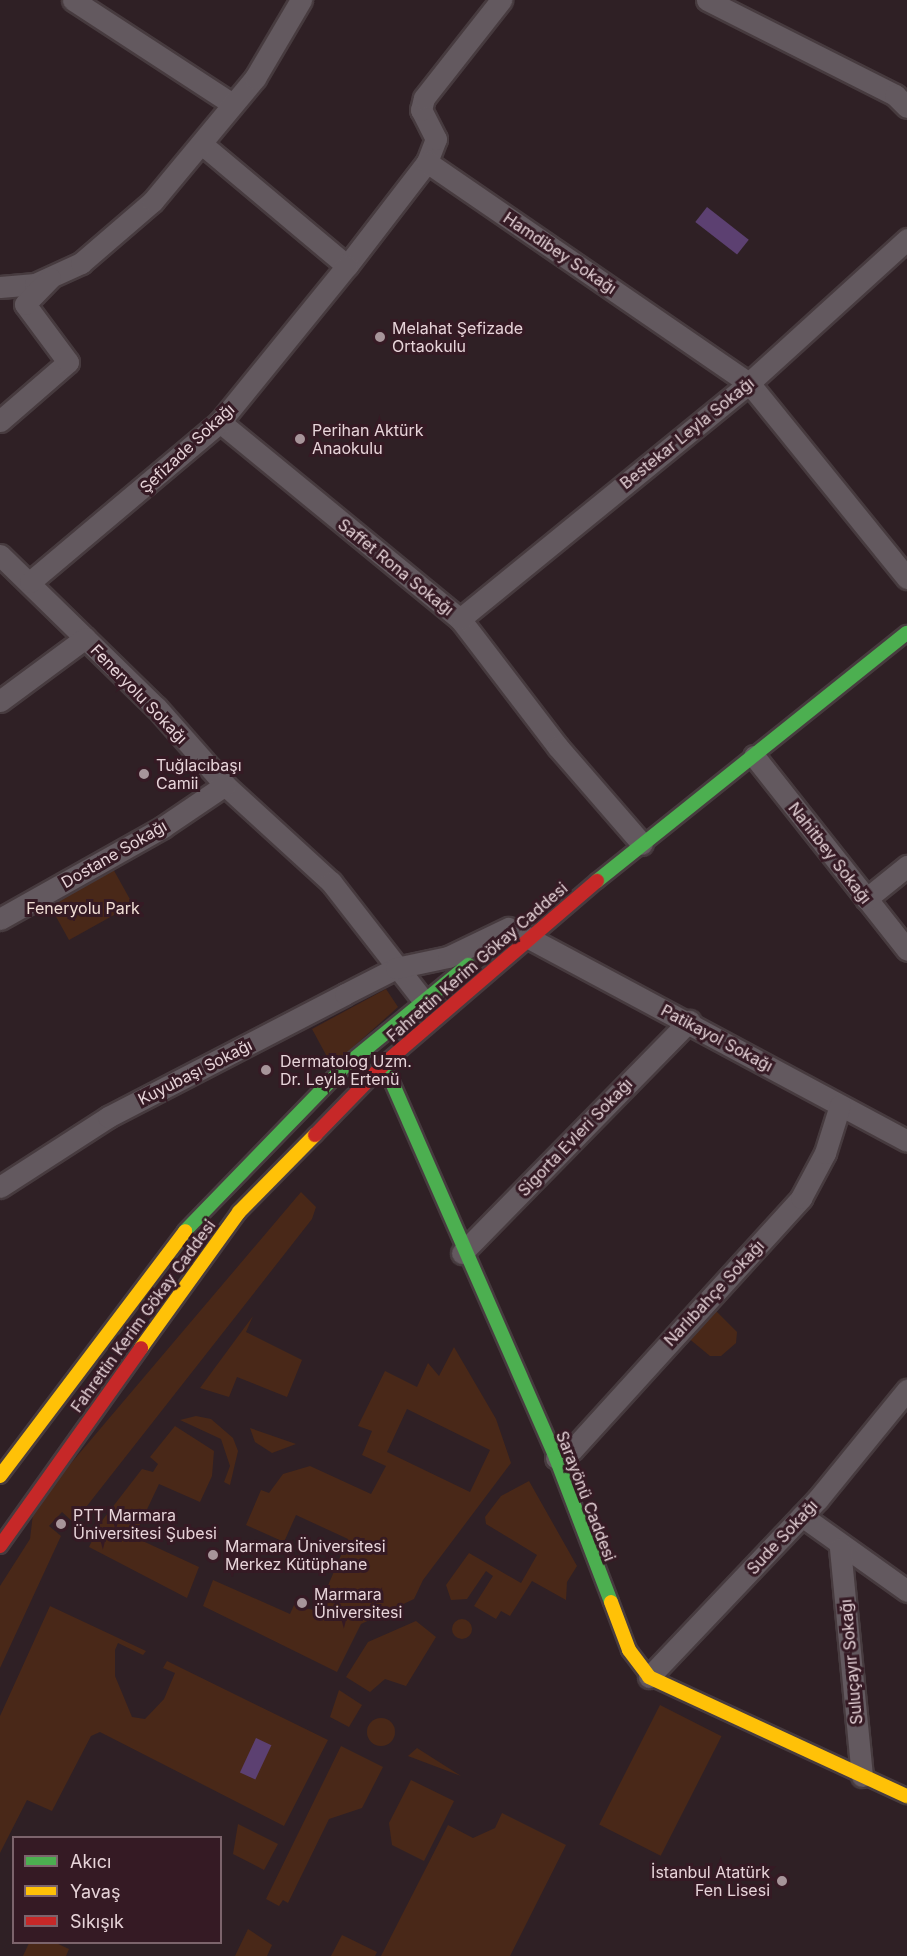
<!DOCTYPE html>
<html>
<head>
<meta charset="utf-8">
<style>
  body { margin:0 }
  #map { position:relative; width:907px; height:1956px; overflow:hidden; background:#2f2025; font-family:Inter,sans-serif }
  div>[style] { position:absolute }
  .green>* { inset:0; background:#492818; transform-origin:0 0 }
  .round { border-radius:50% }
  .water>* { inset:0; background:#5c4071; transform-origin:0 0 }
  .roads { filter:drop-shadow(2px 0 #473b3f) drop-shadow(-2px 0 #473b3f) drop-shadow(0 2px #473b3f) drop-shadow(0 -2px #473b3f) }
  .street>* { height:21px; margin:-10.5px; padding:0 10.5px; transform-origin:10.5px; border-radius:10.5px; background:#63595f }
  .fast>* { height:14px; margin:-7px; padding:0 7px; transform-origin:7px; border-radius:7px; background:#4caf50 }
  .slow>* { height:14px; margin:-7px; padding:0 7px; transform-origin:7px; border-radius:7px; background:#ffc107 }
  .jam>* { height:14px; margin:-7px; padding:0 7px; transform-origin:7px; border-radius:7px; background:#c62828 }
  .dots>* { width:16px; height:16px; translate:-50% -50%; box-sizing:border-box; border:3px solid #351a24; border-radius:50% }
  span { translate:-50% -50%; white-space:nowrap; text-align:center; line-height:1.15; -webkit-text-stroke:6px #351a24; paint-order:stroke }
  .street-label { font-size:16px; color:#e7d4d9 }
  .poi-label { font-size:16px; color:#e7d4d9 }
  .left { translate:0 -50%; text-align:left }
  .right { translate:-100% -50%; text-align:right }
  .park-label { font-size:16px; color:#f2dfd6 }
  .legend { position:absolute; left:12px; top:1836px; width:210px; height:108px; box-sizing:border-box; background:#351a24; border:2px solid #7c646c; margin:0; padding:8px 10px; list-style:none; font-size:18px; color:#e7d4d9 }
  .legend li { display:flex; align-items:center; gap:12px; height:30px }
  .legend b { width:30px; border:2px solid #7c646c }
</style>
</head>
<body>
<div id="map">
  <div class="green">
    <div style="left:112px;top:867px;width:43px;height:73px;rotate:61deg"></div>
    <div style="clip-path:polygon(386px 989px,398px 1007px,332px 1066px,312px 1029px)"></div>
    <div style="clip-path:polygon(301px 1192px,316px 1207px,312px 1219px,83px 1511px,73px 1522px,62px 1512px,49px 1526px,61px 1536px,0 1668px,0 1586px,30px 1539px,33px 1514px,50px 1488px)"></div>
    <div style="clip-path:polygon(713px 1308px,737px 1332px,736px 1343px,721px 1356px,710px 1356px,687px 1337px)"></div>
    <div style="clip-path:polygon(253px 1316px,246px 1332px,302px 1360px,287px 1397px,237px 1377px,229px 1397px,200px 1388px)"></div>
    <div style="clip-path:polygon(evenodd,454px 1347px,496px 1419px,511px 1463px,423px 1580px,414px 1599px,361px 1624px,337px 1672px,203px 1606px,213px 1580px,290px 1614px,294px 1605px,317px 1611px,348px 1539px,296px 1515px,284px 1542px,246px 1525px,261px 1490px,269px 1493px,283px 1474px,310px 1466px,371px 1494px,386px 1466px,362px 1455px,372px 1431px,358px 1426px,385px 1371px,417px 1387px,428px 1363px,439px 1376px,454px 1347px,407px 1409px,490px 1450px,470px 1492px,387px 1452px,407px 1409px)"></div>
    <div style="clip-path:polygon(196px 1416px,211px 1419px,233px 1438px,238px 1451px,230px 1485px,224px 1482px,230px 1466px,221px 1439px,180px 1420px)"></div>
    <div style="clip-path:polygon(175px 1426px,214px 1451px,212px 1476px,200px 1502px,159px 1484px,134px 1537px,199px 1567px,187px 1598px,89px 1547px,101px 1522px,142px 1469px,153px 1472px,158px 1464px,150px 1457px)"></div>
    <div style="clip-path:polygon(250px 1428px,296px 1444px,272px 1453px,255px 1442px)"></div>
    <div style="clip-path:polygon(529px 1481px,577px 1566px,567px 1582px,566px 1600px,532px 1581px,510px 1616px,501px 1611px,496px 1619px,474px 1606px,493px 1576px,486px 1571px,467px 1599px,451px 1600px,446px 1585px,469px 1553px,521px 1583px,537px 1555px,486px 1524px,485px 1517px,501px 1496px)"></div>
    <div style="clip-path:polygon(50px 1606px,146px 1651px,143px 1655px,118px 1643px,115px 1650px,115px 1676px,132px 1717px,145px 1719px,164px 1699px,175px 1673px,163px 1668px,167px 1661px,328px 1740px,284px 1826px,100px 1732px,91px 1736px,52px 1811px,27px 1800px,0 1853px,0 1716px)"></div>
    <div class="round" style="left:452px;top:1619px;width:20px;height:20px"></div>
    <div style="clip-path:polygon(416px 1621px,436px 1637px,406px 1686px,385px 1679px,370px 1692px,346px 1677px,368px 1642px)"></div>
    <div style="clip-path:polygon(339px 1690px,362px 1705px,349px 1727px,330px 1717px)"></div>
    <div style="left:660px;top:1705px;width:69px;height:134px;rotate:27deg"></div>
    <div class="round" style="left:367px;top:1718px;width:28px;height:28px"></div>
    <div style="clip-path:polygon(341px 1746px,383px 1767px,362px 1808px,329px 1819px,288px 1903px,283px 1900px,279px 1906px,266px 1899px)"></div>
    <div style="clip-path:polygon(417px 1748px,461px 1776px,408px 1756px)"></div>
    <div style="clip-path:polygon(411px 1780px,454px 1801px,424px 1861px,392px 1845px,389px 1823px)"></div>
    <div style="clip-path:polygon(502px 1813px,566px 1845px,510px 1956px,381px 1956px,448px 1825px,473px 1838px,495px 1828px)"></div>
    <div style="clip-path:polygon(238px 1824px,278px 1844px,264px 1870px,233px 1854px)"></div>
    <div style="clip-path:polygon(248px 1929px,272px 1945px,267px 1956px,235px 1956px)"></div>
    <div style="clip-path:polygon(342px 1935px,377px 1952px,375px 1956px,331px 1956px)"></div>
    <div style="clip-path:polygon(29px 1943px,56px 1943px,69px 1949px,66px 1956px,23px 1956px)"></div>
  </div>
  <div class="water">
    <div style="left:707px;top:207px;width:53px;height:19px;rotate:38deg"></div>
    <div style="left:256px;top:1738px;width:17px;height:38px;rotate:25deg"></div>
  </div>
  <div class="roads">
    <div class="street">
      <div style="left:73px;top:0;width:189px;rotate:33.1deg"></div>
      <div style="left:707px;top:0;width:211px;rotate:26.8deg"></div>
      <div style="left:895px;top:95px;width:17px;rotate:45deg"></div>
      <div style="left:203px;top:145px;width:188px;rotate:40deg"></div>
      <div style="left:347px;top:266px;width:131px;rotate:-52.4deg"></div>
      <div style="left:427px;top:162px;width:25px;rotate:-69deg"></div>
      <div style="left:436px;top:139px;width:33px;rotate:-117deg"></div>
      <div style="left:421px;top:110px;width:12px;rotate:-76deg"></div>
      <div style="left:424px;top:98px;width:125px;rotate:-51.8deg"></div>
      <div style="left:427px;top:162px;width:391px;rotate:34.5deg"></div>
      <div style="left:749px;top:383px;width:251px;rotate:51deg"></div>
      <div style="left:0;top:287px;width:35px;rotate:-5deg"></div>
      <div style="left:35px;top:284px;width:51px;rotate:-24.5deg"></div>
      <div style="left:81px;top:263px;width:95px;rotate:-40.7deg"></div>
      <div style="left:153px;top:201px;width:160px;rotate:-50.3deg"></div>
      <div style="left:255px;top:78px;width:91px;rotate:-59.5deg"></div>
      <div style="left:0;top:421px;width:90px;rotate:-40.9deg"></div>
      <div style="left:68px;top:362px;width:72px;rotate:-126.6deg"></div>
      <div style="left:25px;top:304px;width:36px;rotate:-46deg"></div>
      <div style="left:220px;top:422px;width:310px;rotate:39.4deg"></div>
      <div style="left:460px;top:619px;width:161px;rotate:52.6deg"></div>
      <div style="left:558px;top:747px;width:128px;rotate:49.1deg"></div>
      <div style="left:0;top:555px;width:219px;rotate:44.3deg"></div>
      <div style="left:157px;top:708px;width:103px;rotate:48.6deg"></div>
      <div style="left:225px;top:785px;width:144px;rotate:42.5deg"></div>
      <div style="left:331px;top:882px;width:150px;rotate:52.1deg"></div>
      <div style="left:30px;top:582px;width:248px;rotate:-40.1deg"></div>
      <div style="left:220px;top:422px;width:201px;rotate:-50.9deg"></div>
      <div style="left:460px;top:619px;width:373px;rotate:-39.2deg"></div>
      <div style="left:749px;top:383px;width:214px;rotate:-42.3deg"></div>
      <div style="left:0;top:701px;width:106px;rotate:-36.5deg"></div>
      <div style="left:754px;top:756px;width:247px;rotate:51.7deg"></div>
      <div style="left:866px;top:899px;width:53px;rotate:-38.8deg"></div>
      <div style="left:0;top:919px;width:187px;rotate:-29.4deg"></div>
      <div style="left:163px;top:827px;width:75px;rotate:-34.1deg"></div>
      <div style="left:527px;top:937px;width:431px;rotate:28.2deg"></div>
      <div style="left:0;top:1187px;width:129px;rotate:-32.9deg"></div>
      <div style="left:108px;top:1117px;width:267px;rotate:-27.4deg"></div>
      <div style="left:345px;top:994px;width:57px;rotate:-27deg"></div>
      <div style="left:396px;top:968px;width:53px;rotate:-11.9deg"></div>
      <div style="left:448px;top:957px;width:67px;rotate:-25.8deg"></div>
      <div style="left:462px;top:1253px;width:325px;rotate:-45.6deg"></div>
      <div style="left:556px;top:1458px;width:18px;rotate:-27deg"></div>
      <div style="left:572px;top:1450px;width:341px;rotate:-47.7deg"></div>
      <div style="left:801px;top:1198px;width:51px;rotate:-61.9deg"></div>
      <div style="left:825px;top:1153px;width:50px;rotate:-72.6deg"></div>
      <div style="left:802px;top:1516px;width:129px;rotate:35.5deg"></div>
      <div style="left:840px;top:1548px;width:229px;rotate:84.5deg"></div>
      <div style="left:649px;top:1677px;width:245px;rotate:-46.5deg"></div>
      <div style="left:818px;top:1499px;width:141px;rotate:-50.8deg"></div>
    </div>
    <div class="fast">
      <div style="left:597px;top:881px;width:397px;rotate:-38.7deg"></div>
      <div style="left:384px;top:1064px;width:430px;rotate:66.4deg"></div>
      <div style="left:556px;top:1458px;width:154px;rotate:69.1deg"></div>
      <div style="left:185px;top:1231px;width:228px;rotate:-45.9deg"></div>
      <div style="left:344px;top:1067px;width:161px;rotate:-39.4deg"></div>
    </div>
    <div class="slow">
      <div style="left:141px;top:1348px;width:168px;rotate:-54.2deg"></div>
      <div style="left:239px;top:1212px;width:108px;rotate:-45.4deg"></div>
      <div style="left:0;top:1476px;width:307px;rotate:-52.9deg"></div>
      <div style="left:611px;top:1602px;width:51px;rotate:69.4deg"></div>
      <div style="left:629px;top:1650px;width:34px;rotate:53deg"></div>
      <div style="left:649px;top:1677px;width:284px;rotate:24.8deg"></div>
    </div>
    <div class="jam">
      <div style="left:315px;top:1135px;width:99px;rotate:-45.8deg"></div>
      <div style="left:384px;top:1064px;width:281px;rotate:-40.7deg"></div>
      <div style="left:0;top:1546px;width:243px;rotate:-54.5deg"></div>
    </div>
  </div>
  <div class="dots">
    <div style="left:380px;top:337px;background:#a7959a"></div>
    <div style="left:300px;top:439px;background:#a7959a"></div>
    <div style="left:144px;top:774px;background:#a7959a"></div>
    <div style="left:266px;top:1070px;background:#a7959a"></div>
    <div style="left:61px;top:1524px;background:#a7959a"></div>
    <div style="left:213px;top:1555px;background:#a7959a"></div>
    <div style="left:302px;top:1603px;background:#a7959a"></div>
    <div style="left:782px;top:1881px;background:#a7959a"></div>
  </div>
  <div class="street-label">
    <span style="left:560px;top:253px;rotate:34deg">Hamdibey Sokağı</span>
    <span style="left:687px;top:433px;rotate:-39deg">Bestekar Leyla Sokağı</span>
    <span style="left:187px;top:448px;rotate:-43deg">Şefizade Sokağı</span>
    <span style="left:396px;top:567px;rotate:39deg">Saffet Rona Sokağı</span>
    <span style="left:139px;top:694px;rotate:46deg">Feneryolu Sokağı</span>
    <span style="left:830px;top:853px;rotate:52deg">Nahitbey Sokağı</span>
    <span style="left:114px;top:854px;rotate:-30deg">Dostane Sokağı</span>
    <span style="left:477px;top:962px;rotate:-41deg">Fahrettin Kerim Gökay Caddesi</span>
    <span style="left:717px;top:1038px;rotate:28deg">Patikayol Sokağı</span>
    <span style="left:195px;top:1072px;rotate:-27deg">Kuyubaşı Sokağı</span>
    <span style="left:575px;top:1137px;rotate:-46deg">Sigorta Evleri Sokağı</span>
    <span style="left:714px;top:1293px;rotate:-47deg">Narlıbahçe Sokağı</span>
    <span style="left:143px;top:1316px;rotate:-54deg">Fahrettin Kerim Gökay Caddesi</span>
    <span style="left:586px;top:1496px;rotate:69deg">Sarayönü Caddesi</span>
    <span style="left:782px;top:1537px;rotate:-47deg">Sude Sokağı</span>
    <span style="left:851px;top:1662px;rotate:-95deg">Suluçayır Sokağı</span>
  </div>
  <div class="poi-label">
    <span class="left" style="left:392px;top:337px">Melahat Şefizade<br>Ortaokulu</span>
    <span class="left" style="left:312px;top:439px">Perihan Aktürk<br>Anaokulu</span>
    <span class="left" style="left:156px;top:774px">Tuğlacıbaşı<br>Camii</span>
    <span class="left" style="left:280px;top:1070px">Dermatolog Uzm.<br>Dr. Leyla Ertenü</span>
    <span class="left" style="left:73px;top:1524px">PTT Marmara<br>Üniversitesi Şubesi</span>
    <span class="left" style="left:225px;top:1555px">Marmara Üniversitesi<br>Merkez Kütüphane</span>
    <span class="left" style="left:314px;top:1603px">Marmara<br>Üniversitesi</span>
    <span class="right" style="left:770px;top:1881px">İstanbul Atatürk<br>Fen Lisesi</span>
  </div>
  <div class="park-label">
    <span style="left:83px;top:908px">Feneryolu Park</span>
  </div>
  <ul class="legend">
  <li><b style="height:8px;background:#4caf50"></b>Akıcı</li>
  <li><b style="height:8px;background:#ffc107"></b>Yavaş</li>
  <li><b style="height:8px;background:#c62828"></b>Sıkışık</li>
  </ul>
</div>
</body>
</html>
